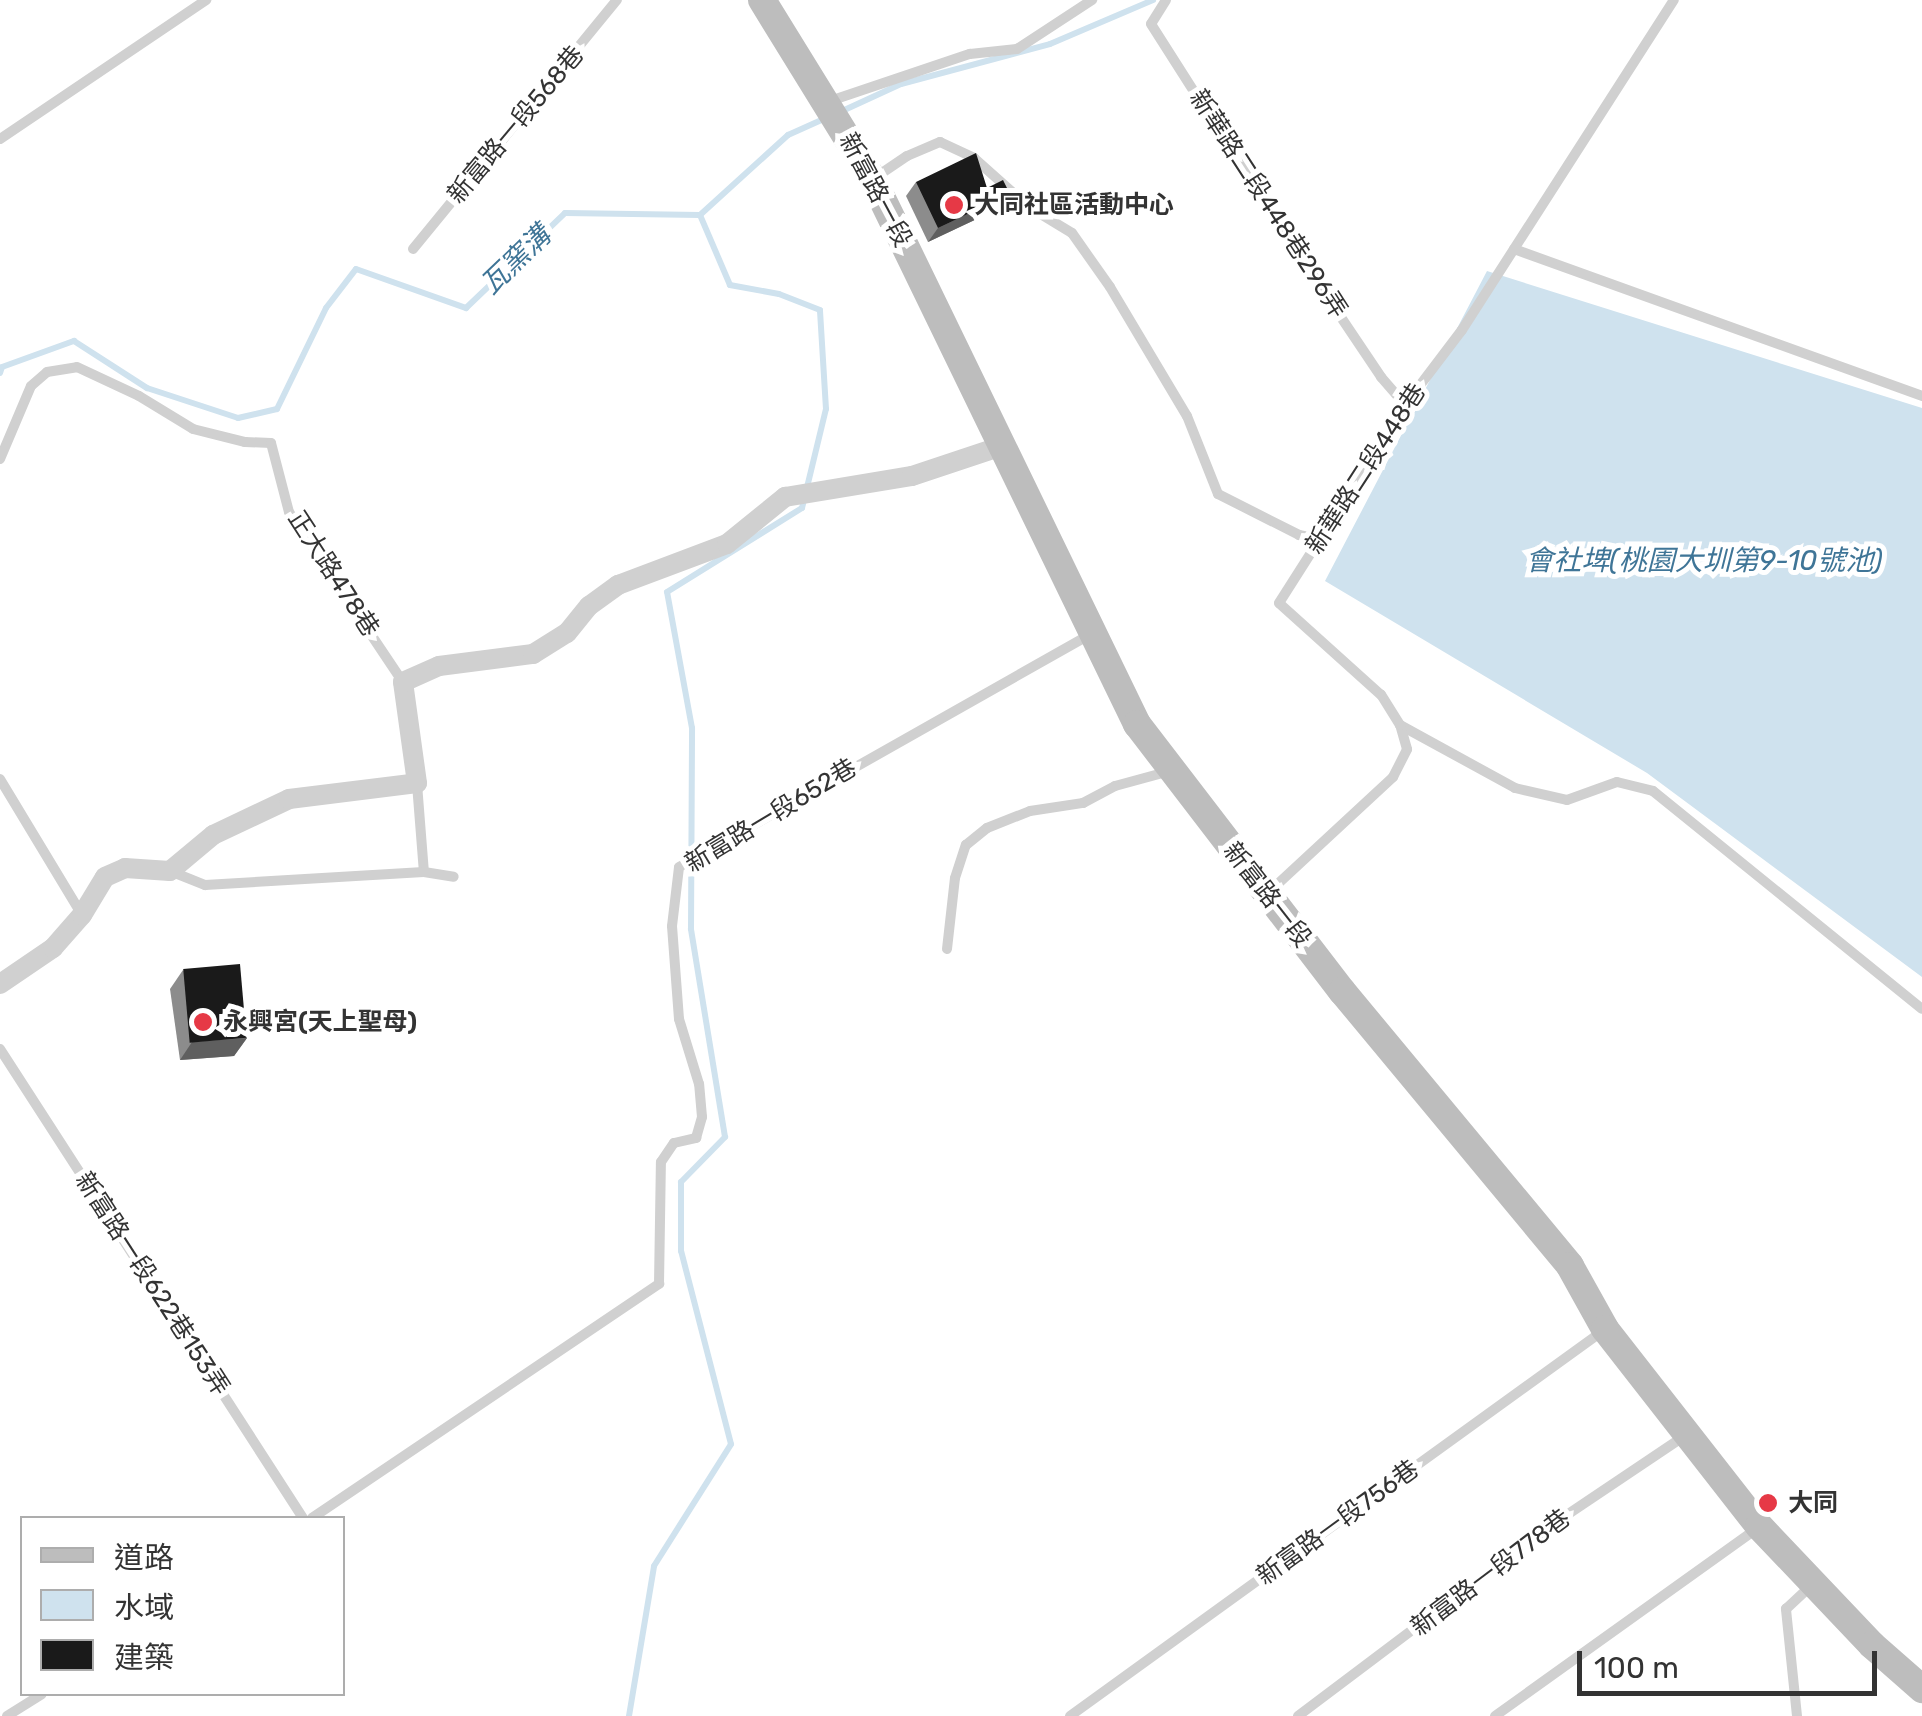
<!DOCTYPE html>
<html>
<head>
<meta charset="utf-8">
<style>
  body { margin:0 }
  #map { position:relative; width:1922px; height:1716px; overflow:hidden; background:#fff; font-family:Rubik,"Noto Sans TC",sans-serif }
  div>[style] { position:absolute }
  .water>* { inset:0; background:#cfe2ee }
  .stream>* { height:6px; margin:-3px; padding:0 3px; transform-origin:3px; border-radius:3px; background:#cfe2ee }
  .lane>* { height:10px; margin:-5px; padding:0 5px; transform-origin:5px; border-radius:5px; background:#d0d0d0 }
  .street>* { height:20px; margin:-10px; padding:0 10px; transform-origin:10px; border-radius:10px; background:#d0d0d0 }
  .secondary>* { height:28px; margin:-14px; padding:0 14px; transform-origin:14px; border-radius:14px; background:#bdbdbd }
  .wall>* { inset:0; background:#8c8c8c }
  .shaded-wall>* { inset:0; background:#5f5f5f }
  .building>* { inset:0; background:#1a1a1a; transform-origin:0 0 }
  .dots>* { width:28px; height:28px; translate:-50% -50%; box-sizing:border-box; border:5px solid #fff; border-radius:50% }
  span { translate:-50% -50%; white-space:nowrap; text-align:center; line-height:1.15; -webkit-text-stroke:10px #fff; paint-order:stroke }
  .street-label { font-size:25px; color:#333 }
  .poi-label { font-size:25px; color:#333; font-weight:700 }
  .left { translate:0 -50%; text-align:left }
  .water-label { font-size:28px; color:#3f7597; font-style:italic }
  .legend { position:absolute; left:20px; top:1516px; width:325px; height:180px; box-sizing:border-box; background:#fff; border:2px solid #adadad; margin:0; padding:12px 18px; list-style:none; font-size:30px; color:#333 }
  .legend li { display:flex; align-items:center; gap:20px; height:50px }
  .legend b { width:50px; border:2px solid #adadad }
  .scale { position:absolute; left:1577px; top:1651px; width:300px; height:45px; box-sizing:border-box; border:5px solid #333; border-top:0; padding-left:12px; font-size:30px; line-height:35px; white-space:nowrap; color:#333; -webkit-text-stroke:8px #fff; paint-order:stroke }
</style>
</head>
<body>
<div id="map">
  <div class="water">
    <div style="clip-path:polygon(1487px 271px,1922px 408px,1922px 977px,1647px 773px,1325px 581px)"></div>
  </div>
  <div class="stream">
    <div style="left:840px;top:112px;width:67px;rotate:-24.7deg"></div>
    <div style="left:901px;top:84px;width:154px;rotate:-15deg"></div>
    <div style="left:1050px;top:44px;width:112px;rotate:-23.1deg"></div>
    <div style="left:0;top:373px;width:6px;rotate:-72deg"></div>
    <div style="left:2px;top:367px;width:77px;rotate:-19.9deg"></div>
    <div style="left:74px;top:341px;width:87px;rotate:32.8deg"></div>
    <div style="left:147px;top:388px;width:96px;rotate:18.2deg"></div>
    <div style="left:238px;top:418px;width:40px;rotate:-13deg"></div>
    <div style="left:277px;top:409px;width:112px;rotate:-64.1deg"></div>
    <div style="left:326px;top:308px;width:49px;rotate:-52.4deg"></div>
    <div style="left:356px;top:269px;width:117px;rotate:19.5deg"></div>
    <div style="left:466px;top:308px;width:137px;rotate:-43.8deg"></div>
    <div style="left:565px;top:213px;width:135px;rotate:0.8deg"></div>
    <div style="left:700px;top:215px;width:119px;rotate:-42.3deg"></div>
    <div style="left:788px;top:135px;width:44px;rotate:-24.2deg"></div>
    <div style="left:629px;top:1716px;width:152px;rotate:-80.5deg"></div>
    <div style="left:654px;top:1566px;width:144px;rotate:-57.7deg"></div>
    <div style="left:731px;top:1444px;width:199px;rotate:-104.5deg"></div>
    <div style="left:681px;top:1251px;width:69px;rotate:-90deg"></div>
    <div style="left:681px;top:1182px;width:63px;rotate:-45.6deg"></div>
    <div style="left:725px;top:1137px;width:211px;rotate:-99.3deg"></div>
    <div style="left:691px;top:929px;width:201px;rotate:-89.7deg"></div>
    <div style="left:692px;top:728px;width:138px;rotate:-100.4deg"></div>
    <div style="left:667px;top:592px;width:159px;rotate:-31.9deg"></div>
    <div style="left:802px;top:508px;width:102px;rotate:-76.4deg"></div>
    <div style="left:826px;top:409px;width:99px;rotate:-93.5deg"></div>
    <div style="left:820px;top:310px;width:44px;rotate:-158.7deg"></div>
    <div style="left:779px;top:294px;width:50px;rotate:-169.6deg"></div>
    <div style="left:730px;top:285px;width:76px;rotate:-113.2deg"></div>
  </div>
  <div class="lane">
    <div style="left:1166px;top:0;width:28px;rotate:122deg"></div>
    <div style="left:1151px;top:24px;width:235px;rotate:57.5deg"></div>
    <div style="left:1277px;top:222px;width:187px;rotate:56.1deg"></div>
    <div style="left:1381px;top:377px;width:37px;rotate:49deg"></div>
    <div style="left:827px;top:102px;width:151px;rotate:-18.6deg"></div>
    <div style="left:970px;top:54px;width:47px;rotate:-6.1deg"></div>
    <div style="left:1017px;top:49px;width:90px;rotate:-33.2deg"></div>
    <div style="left:0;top:139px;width:249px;rotate:-34deg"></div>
    <div style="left:873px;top:179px;width:41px;rotate:-34.1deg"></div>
    <div style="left:907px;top:156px;width:36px;rotate:-23deg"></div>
    <div style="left:940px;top:142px;width:38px;rotate:25deg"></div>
    <div style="left:974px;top:158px;width:74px;rotate:41.7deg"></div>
    <div style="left:1029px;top:207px;width:50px;rotate:31.2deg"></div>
    <div style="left:1072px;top:233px;width:66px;rotate:54.9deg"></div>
    <div style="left:1110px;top:287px;width:150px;rotate:59.2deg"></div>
    <div style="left:1187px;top:416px;width:84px;rotate:68.3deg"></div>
    <div style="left:1218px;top:494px;width:91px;rotate:26.8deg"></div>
    <div style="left:1299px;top:535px;width:19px;rotate:12deg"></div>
    <div style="left:413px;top:249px;width:322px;rotate:-50.7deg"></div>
    <div style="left:1514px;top:249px;width:434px;rotate:19.8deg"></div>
    <div style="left:0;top:459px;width:79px;rotate:-67deg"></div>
    <div style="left:31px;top:386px;width:21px;rotate:-41deg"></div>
    <div style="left:47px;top:372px;width:30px;rotate:-9deg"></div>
    <div style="left:77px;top:367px;width:68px;rotate:25.1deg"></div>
    <div style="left:139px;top:396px;width:63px;rotate:31.4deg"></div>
    <div style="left:193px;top:429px;width:54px;rotate:14deg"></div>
    <div style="left:245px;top:442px;width:26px;rotate:2deg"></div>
    <div style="left:271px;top:443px;width:71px;rotate:75.4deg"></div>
    <div style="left:289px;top:512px;width:205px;rotate:56.2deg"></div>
    <div style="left:1400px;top:725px;width:131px;rotate:28.7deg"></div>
    <div style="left:1515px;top:788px;width:53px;rotate:13deg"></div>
    <div style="left:1567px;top:800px;width:53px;rotate:-19.8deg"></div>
    <div style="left:1617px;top:782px;width:37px;rotate:14deg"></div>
    <div style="left:1653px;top:791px;width:346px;rotate:39deg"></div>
    <div style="left:0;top:779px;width:159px;rotate:58.9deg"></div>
    <div style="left:417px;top:784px;width:88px;rotate:85.5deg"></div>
    <div style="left:170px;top:871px;width:38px;rotate:22deg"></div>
    <div style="left:205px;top:885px;width:219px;rotate:-3.4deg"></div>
    <div style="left:424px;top:872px;width:30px;rotate:9deg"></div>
    <div style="left:1270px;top:891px;width:168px;rotate:-42.8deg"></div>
    <div style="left:1393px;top:777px;width:31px;rotate:-63deg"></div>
    <div style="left:1407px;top:749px;width:25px;rotate:-106deg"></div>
    <div style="left:1400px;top:725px;width:36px;rotate:-122deg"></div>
    <div style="left:1381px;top:695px;width:137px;rotate:-138deg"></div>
    <div style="left:1279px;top:603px;width:235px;rotate:-57.5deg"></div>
    <div style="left:1405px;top:405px;width:94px;rotate:-52.8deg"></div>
    <div style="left:1462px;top:330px;width:392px;rotate:-57.3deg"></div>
    <div style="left:947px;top:949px;width:71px;rotate:-83.6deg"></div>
    <div style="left:955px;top:878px;width:35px;rotate:-72deg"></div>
    <div style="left:966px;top:845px;width:27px;rotate:-39deg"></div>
    <div style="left:987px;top:828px;width:46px;rotate:-21.6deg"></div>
    <div style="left:1030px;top:811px;width:54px;rotate:-8.6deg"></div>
    <div style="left:1083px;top:803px;width:36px;rotate:-28deg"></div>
    <div style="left:1115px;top:786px;width:57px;rotate:-15.3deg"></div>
    <div style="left:0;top:1049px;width:558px;rotate:57.14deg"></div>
    <div style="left:312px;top:1518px;width:419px;rotate:-34deg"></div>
    <div style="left:659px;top:1284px;width:122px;rotate:-89.1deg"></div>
    <div style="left:661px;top:1162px;width:23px;rotate:-56deg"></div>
    <div style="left:674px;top:1143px;width:23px;rotate:-13deg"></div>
    <div style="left:696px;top:1138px;width:22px;rotate:-74deg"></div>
    <div style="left:702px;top:1117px;width:33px;rotate:-95deg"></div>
    <div style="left:699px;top:1084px;width:68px;rotate:-107.1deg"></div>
    <div style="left:679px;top:1019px;width:93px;rotate:-94.3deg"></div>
    <div style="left:672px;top:926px;width:59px;rotate:-83.2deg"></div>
    <div style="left:679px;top:867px;width:472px;rotate:-29.5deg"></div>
    <div style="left:7px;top:1716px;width:41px;rotate:-32.2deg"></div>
    <div style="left:1070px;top:1716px;width:659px;rotate:-35.86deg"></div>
    <div style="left:1298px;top:1716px;width:311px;rotate:-37deg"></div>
    <div style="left:1546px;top:1529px;width:169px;rotate:-33.9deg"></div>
    <div style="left:1495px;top:1716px;width:325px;rotate:-35.6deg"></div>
    <div style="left:1797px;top:1716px;width:108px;rotate:-95.9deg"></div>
    <div style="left:1786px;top:1609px;width:37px;rotate:-43deg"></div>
  </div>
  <div class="street">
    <div style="left:0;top:984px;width:64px;rotate:-34.2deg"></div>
    <div style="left:53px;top:948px;width:44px;rotate:-48.7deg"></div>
    <div style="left:82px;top:915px;width:44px;rotate:-58.8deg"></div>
    <div style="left:105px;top:877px;width:22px;rotate:-24deg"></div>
    <div style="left:125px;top:868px;width:45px;rotate:3.8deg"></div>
    <div style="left:170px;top:871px;width:56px;rotate:-39.9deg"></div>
    <div style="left:213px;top:835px;width:84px;rotate:-25.3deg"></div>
    <div style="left:289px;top:799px;width:129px;rotate:-7.1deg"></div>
    <div style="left:417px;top:783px;width:102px;rotate:-97.9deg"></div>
    <div style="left:403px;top:682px;width:39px;rotate:-24deg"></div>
    <div style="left:439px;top:666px;width:95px;rotate:-7.3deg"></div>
    <div style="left:533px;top:654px;width:40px;rotate:-32deg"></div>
    <div style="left:567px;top:633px;width:35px;rotate:-51deg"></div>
    <div style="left:589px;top:606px;width:36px;rotate:-36deg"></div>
    <div style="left:618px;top:585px;width:116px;rotate:-20.6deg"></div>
    <div style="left:727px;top:544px;width:75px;rotate:-39deg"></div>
    <div style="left:785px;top:497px;width:129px;rotate:-9.4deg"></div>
    <div style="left:912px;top:476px;width:98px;rotate:-18.4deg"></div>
  </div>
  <div class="secondary">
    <div style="left:762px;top:0;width:211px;rotate:58.3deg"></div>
    <div style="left:873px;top:180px;width:605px;rotate:64.11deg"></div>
    <div style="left:1137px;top:724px;width:337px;rotate:52.5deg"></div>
    <div style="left:1342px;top:991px;width:357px;rotate:50.3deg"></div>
    <div style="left:1570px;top:1266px;width:72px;rotate:60.9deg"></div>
    <div style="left:1605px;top:1329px;width:250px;rotate:52deg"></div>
    <div style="left:1759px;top:1526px;width:164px;rotate:46.5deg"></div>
    <div style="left:1872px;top:1645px;width:67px;rotate:41.3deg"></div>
  </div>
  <div class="wall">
    <div style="clip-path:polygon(916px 182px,1010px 194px,1000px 208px,928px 242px,906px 196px)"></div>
    <div style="clip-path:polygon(183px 970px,247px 1038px,234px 1056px,180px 1060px,170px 989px)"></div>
  </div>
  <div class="shaded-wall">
    <div style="clip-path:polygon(1010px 194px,1000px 208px,928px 242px,938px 228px)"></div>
    <div style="clip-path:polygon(247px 1038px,234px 1056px,180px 1060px,192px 1042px)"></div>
  </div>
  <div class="building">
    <div style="clip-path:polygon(976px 153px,987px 188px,1003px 180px,1010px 194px,938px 228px,916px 182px)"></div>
    <div style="left:240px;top:964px;width:74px;height:57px;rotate:85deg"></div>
  </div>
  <div class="dots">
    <div style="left:954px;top:205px;background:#e63946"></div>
    <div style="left:203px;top:1022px;background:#e63946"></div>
    <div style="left:1768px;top:1503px;background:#e63946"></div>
  </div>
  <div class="street-label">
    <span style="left:516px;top:125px;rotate:-50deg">新富路一段568巷</span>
    <span style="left:875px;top:190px;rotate:62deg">新富路一段</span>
    <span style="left:1268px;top:204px;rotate:57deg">新華路二段448巷296弄</span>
    <span style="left:1366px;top:469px;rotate:-57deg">新華路二段448巷</span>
    <span style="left:333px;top:574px;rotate:57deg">正大路478巷</span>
    <span style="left:771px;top:816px;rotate:-31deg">新富路一段652巷</span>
    <span style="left:1267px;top:895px;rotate:52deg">新富路一段</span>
    <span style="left:152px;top:1284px;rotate:57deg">新富路一段622巷153弄</span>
    <span style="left:1338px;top:1523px;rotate:-36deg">新富路一段756巷</span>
    <span style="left:1491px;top:1573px;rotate:-37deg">新富路一段778巷</span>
  </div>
  <div class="poi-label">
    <span class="left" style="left:974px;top:205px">大同社區活動中心</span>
    <span class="left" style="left:223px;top:1022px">永興宮(天上聖母)</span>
    <span class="left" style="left:1788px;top:1503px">大同</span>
  </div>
  <div class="water-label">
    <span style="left:516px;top:260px;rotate:-44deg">瓦窯溝</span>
    <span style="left:1704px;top:561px">會社埤(桃園大圳第9-10號池)</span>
  </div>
  <ul class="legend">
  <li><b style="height:12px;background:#bdbdbd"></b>道路</li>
  <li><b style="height:28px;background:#cfe2ee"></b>水域</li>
  <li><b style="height:28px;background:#1a1a1a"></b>建築</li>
  </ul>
  <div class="scale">100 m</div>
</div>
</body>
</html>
